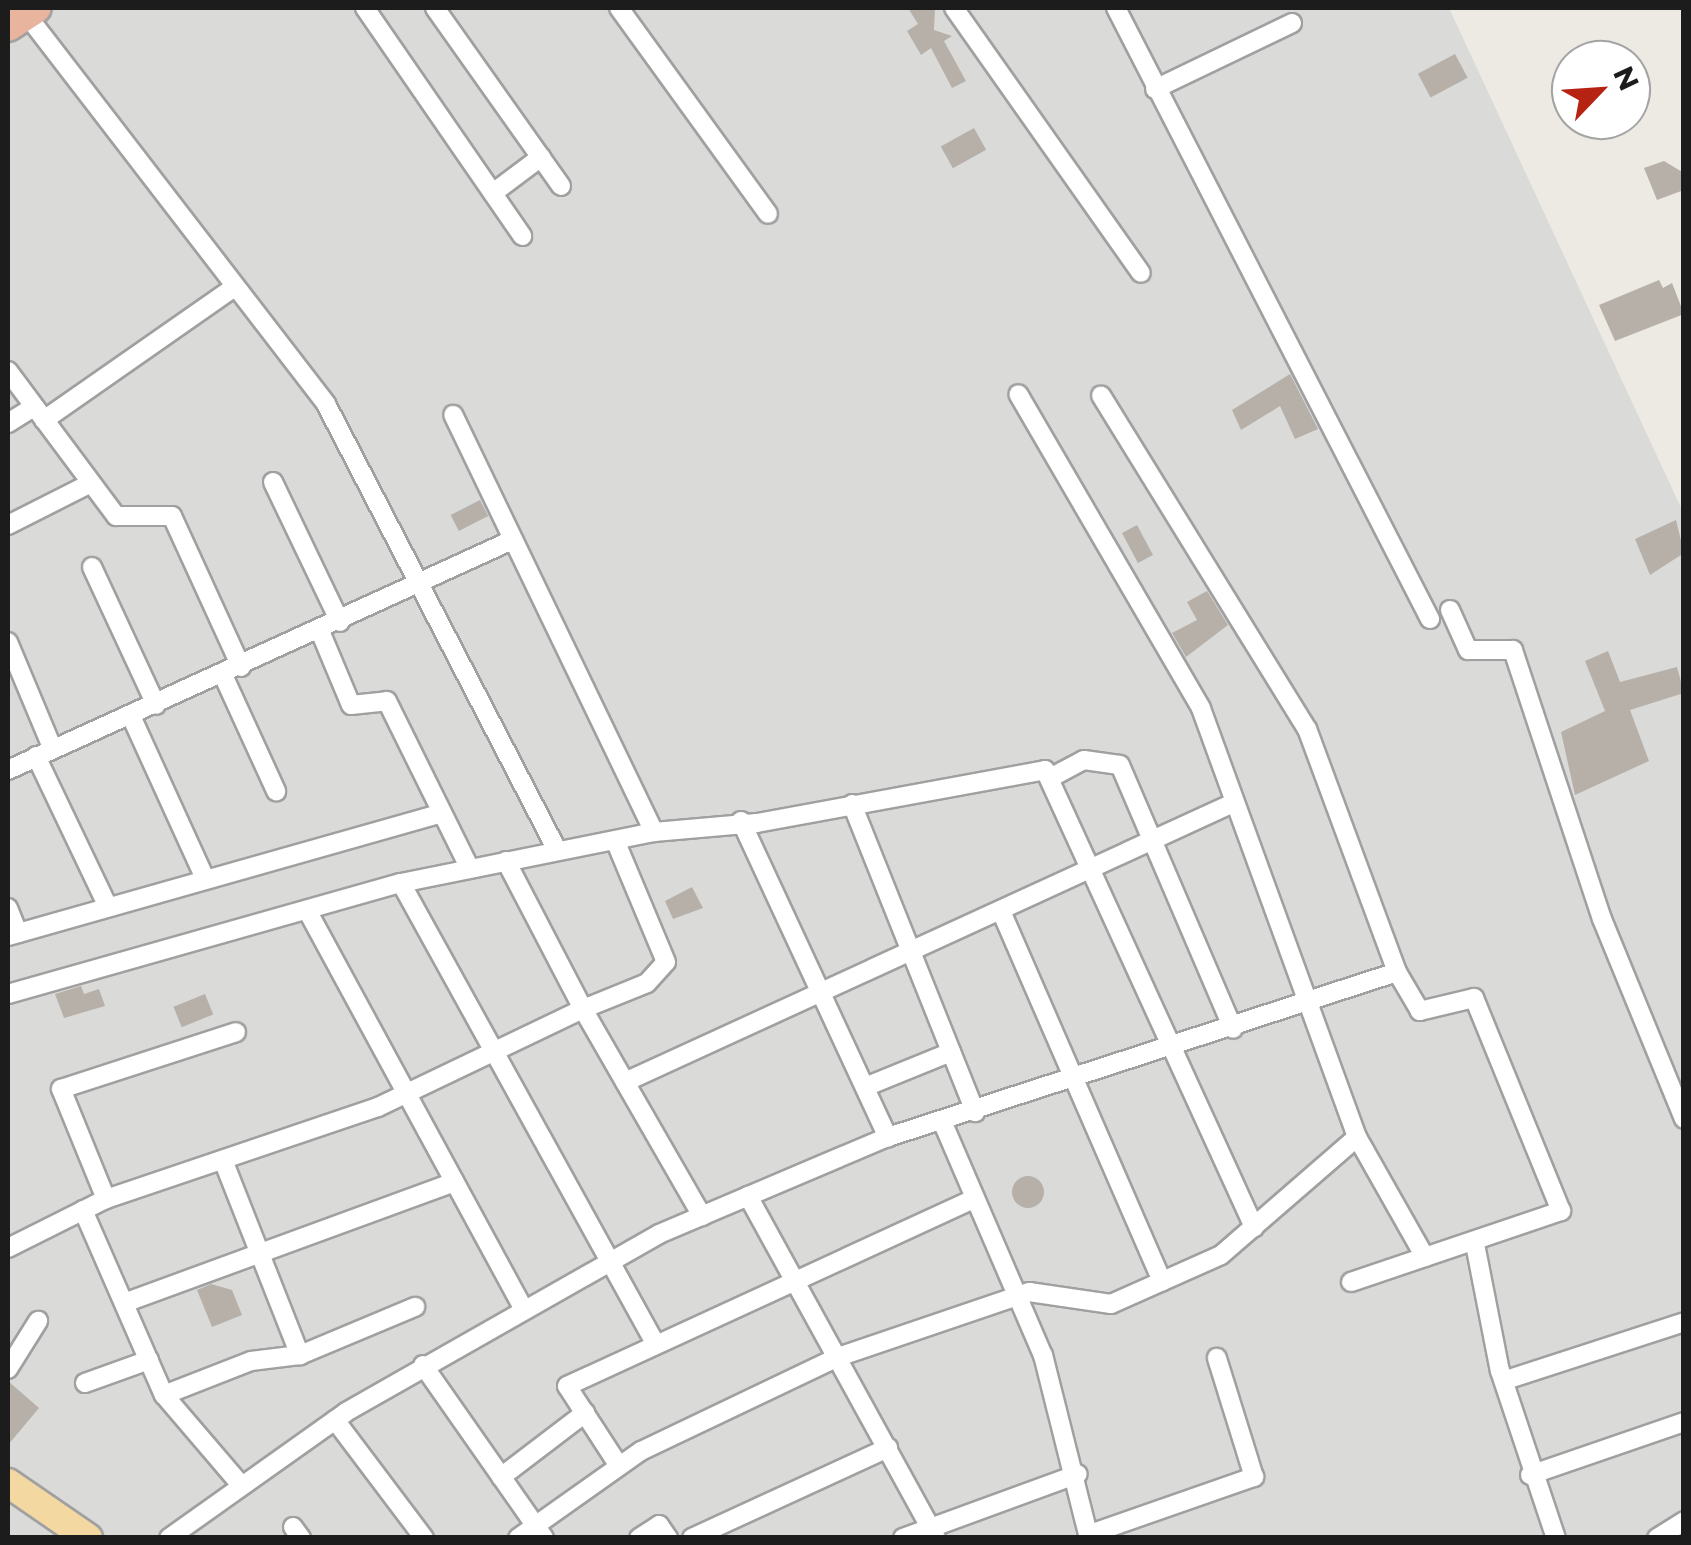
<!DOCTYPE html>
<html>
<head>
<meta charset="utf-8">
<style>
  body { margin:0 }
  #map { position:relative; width:1691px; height:1545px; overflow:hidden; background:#edeae3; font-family:Montserrat,sans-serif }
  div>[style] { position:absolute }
  .residential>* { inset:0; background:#dadad9 }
  .building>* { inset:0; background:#b6b0a9; transform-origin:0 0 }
  .round { border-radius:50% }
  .roads { filter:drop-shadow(2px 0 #a0a0a0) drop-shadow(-2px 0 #a0a0a0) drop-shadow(0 2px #a0a0a0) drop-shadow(0 -2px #a0a0a0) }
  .minor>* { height:18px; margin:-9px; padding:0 9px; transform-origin:9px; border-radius:9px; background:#fff }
  .primary>* { height:28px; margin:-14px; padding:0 14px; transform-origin:14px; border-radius:14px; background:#f3d8a2 }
  .trunk>* { height:30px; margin:-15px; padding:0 15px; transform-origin:15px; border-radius:15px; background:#e8b49d }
  span { translate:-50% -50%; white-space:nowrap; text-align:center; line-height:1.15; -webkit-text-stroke:9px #fff; paint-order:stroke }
  .frame { position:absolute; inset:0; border:10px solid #1c1c1c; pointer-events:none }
  .north { position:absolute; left:1551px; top:40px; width:100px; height:100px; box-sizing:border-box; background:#fff; border:2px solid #a4a4a4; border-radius:50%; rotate:65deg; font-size:28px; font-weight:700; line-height:40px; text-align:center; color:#1c1c1c }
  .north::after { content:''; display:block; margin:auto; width:35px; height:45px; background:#b62313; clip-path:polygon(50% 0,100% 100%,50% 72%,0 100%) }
</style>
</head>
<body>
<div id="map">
  <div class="residential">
    <div style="clip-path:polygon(8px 8px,1449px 8px,1683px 512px,1683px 1537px,8px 1538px)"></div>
  </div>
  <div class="building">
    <div style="clip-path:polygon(908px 8px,935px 8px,934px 30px,952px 36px,944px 41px,966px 81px,952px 88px,931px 48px,921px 55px,907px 31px,918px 24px)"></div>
    <div style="left:1455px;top:54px;width:27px;height:42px;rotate:62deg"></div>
    <div style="left:974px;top:128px;width:25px;height:38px;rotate:61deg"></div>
    <div style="clip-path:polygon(1664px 161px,1684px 173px,1684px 190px,1657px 200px,1644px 168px)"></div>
    <div style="clip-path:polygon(1659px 280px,1663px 288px,1672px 283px,1684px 314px,1615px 341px,1599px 305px)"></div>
    <div style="clip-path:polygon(1290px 374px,1318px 429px,1295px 439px,1280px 406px,1241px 430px,1232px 410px)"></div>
    <div style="left:480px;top:500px;width:18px;height:33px;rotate:63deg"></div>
    <div style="clip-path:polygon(1676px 520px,1684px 553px,1650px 575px,1635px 539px)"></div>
    <div style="left:1137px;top:525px;width:34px;height:17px;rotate:62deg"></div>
    <div style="clip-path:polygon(1207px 591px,1228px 625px,1186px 657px,1172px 633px,1197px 620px,1187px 602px)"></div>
    <div style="clip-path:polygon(1608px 651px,1620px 682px,1677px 667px,1684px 693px,1630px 710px,1649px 761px,1575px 795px,1561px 732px,1605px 711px,1585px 661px)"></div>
    <div style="clip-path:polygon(692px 887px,703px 908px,673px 919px,665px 901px)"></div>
    <div style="clip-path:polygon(81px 986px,84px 994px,99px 989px,105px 1006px,64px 1018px,55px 994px)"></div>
    <div style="left:205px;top:994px;width:22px;height:34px;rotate:68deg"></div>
    <div class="round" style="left:1012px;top:1176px;width:32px;height:32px"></div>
    <div style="clip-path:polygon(211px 1284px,232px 1290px,242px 1315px,212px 1327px,197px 1290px)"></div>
    <div style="clip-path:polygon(8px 1381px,39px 1408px,8px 1445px)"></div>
  </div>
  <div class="roads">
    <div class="minor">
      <div style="left:365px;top:8px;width:277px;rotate:55.4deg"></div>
      <div style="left:435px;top:8px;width:218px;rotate:54.7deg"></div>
      <div style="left:619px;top:8px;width:254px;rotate:54.1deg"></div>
      <div style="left:954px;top:8px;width:324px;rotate:54.8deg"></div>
      <div style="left:1116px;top:8px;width:687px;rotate:62.8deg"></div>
      <div style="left:26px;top:14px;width:492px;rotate:52.4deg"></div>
      <div style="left:326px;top:404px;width:502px;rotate:62.62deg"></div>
      <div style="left:1155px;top:89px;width:152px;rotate:-25.7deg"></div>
      <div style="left:493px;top:193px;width:60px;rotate:-36.9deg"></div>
      <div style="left:8px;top:371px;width:181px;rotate:53.3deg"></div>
      <div style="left:116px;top:516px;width:56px"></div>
      <div style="left:172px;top:516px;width:166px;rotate:65.4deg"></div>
      <div style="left:44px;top:420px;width:233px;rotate:-34.9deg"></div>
      <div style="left:8px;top:423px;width:31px;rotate:-32deg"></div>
      <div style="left:273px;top:482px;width:155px;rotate:64.4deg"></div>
      <div style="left:8px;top:525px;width:93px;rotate:-26.8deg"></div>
      <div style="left:92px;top:567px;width:152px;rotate:65.1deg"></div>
      <div style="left:1450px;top:610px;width:44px;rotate:65.8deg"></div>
      <div style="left:1468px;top:650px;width:45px"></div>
      <div style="left:1513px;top:650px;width:283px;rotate:71.7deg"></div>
      <div style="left:1602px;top:919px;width:216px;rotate:67.7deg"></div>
      <div style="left:320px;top:631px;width:80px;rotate:67.3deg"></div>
      <div style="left:351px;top:705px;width:36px;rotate:-6deg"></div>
      <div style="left:387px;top:701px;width:187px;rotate:63.7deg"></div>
      <div style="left:8px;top:642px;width:114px;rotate:67.3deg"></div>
      <div style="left:223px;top:675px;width:128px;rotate:65.4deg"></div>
      <div style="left:131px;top:716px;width:176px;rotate:65.5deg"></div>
      <div style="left:36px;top:756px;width:165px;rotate:64.5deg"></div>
      <div style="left:8px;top:770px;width:552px;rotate:-24.52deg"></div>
      <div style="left:1050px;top:778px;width:38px;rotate:-28deg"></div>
      <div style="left:1084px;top:760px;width:36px;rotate:8deg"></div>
      <div style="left:1120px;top:765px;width:287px;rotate:66.8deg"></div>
      <div style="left:852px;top:804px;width:332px;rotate:68.2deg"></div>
      <div style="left:741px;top:821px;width:349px;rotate:65.1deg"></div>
      <div style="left:654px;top:832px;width:103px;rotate:-5deg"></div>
      <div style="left:757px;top:823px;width:293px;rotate:-10.4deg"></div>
      <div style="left:1045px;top:770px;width:503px;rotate:65.42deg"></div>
      <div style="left:506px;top:861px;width:167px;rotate:62.5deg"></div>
      <div style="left:583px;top:1009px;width:69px;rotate:-22.1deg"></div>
      <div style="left:647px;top:983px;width:28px;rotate:-48deg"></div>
      <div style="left:666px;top:962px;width:132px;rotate:-112.7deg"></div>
      <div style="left:401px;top:883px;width:525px;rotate:61.09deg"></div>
      <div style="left:8px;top:908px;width:27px;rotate:68deg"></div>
      <div style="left:307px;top:910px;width:454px;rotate:61.5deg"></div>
      <div style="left:1001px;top:911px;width:404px;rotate:66.5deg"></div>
      <div style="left:8px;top:936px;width:451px;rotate:-15.8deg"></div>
      <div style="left:8px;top:994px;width:408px;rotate:-15.8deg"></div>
      <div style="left:401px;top:883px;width:258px;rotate:-11.4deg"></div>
      <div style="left:654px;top:832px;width:463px;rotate:-115.7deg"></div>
      <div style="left:625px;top:1082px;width:667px;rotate:-24.64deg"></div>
      <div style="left:865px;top:1087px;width:93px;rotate:-22.1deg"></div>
      <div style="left:942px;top:1121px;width:255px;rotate:66.7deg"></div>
      <div style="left:1043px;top:1355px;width:189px;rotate:75.9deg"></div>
      <div style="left:1357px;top:1137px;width:138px;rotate:60.5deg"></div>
      <div style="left:223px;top:1160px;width:210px;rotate:68.5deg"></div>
      <div style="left:748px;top:1196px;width:390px;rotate:61.2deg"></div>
      <div style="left:106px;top:1199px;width:119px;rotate:-112.2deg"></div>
      <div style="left:61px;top:1089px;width:184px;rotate:-18deg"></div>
      <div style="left:83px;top:1210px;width:202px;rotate:66.4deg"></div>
      <div style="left:164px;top:1395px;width:93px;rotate:-21.3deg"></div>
      <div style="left:251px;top:1361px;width:49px;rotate:-7deg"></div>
      <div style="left:300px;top:1355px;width:125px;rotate:-22.7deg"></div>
      <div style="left:1475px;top:1244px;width:129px;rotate:78.9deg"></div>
      <div style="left:1500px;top:1371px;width:176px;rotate:71.5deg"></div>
      <div style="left:8px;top:1248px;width:110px;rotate:-26.6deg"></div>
      <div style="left:106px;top:1199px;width:287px;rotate:-18.7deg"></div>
      <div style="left:378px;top:1107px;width:227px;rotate:-25.6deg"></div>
      <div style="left:583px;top:1009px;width:239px;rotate:60.1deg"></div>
      <div style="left:1351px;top:1282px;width:222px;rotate:-18.7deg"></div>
      <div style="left:1561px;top:1211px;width:230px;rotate:-112.2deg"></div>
      <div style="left:1474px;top:998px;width:56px;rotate:166.5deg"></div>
      <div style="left:1420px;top:1011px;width:45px;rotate:-120.5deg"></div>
      <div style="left:124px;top:1303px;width:352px;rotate:-20.1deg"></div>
      <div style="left:423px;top:1365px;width:211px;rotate:55deg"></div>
      <div style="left:8px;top:1369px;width:57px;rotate:-58deg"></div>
      <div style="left:1506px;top:1380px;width:187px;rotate:-18deg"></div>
      <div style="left:85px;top:1383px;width:68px;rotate:-19.8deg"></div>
      <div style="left:164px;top:1395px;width:117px;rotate:49.5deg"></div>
      <div style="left:335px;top:1420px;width:148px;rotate:53deg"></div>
      <div style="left:619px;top:1466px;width:95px;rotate:-123deg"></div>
      <div style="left:567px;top:1386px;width:449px;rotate:-24.7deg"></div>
      <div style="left:1530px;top:1475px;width:163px;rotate:-19deg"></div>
      <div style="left:501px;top:1477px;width:106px;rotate:-37.3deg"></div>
      <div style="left:293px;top:1527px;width:14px;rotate:54deg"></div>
      <div style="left:1090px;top:1534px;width:174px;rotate:-19.2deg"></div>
      <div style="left:1254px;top:1477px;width:125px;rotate:-107.3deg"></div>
      <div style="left:169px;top:1538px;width:217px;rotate:-35.4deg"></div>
      <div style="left:346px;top:1412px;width:360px;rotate:-29.6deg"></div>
      <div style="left:659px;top:1234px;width:249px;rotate:-23deg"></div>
      <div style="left:888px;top:1137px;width:535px;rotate:-17.96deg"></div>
      <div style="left:1397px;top:972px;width:259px;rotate:-110.3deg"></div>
      <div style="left:1307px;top:729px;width:392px;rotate:-121.7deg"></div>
      <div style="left:518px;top:1538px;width:151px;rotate:-35.3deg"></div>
      <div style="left:641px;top:1451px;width:218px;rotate:-25.5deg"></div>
      <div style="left:838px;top:1357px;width:202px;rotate:-18.8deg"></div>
      <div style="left:1029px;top:1292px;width:83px;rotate:8.3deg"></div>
      <div style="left:1111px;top:1304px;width:120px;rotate:-24deg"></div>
      <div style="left:1221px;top:1255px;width:180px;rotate:-40.9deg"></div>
      <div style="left:1357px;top:1137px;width:456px;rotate:-110deg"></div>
      <div style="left:1201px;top:708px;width:363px;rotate:-120.2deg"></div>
      <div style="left:639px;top:1538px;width:24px;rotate:-33deg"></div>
      <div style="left:659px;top:1525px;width:16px;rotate:55deg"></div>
      <div style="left:692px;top:1538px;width:216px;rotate:-24.7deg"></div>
      <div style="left:903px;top:1538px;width:186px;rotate:-20.1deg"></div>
      <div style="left:1657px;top:1538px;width:32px;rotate:-32deg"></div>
    </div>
    <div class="primary">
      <div style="left:8px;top:1483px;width:97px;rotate:34.5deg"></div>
    </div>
    <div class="trunk">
      <div style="left:8px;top:26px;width:33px;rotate:-33deg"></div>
    </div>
  </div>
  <div class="frame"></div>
  <div class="north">N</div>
</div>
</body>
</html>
